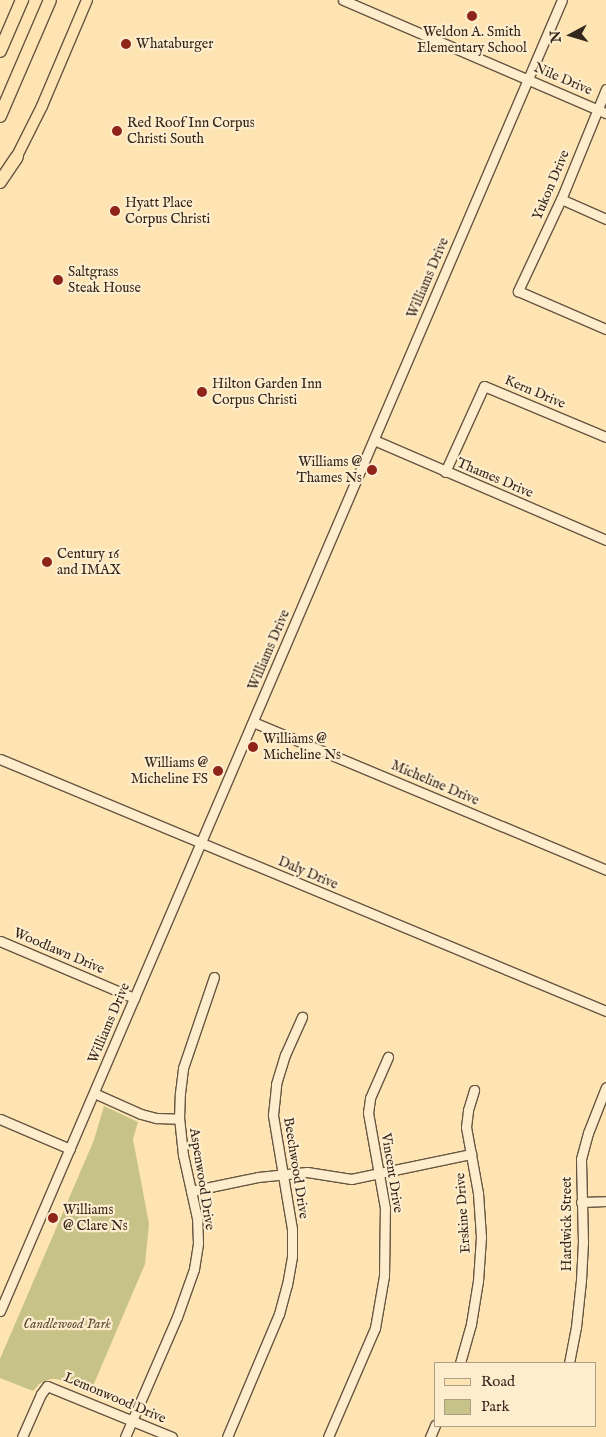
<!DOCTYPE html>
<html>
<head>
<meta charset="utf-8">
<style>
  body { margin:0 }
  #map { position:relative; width:606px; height:1437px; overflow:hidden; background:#fde4b2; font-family:"IM FELL English",serif }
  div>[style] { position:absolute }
  .green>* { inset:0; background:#c7c287 }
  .roads { filter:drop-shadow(1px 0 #665642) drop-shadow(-1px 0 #665642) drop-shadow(0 1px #665642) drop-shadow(0 -1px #665642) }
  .minor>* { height:9px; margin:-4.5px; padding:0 4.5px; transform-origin:4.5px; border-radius:4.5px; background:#feedcd }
  .major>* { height:10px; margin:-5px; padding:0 5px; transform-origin:5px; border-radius:5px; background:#fde4b2 }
  .highway>* { height:12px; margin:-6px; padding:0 6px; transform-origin:6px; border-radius:6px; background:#fde4b2 }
  .dots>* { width:14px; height:14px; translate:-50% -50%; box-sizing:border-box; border:2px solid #feedcd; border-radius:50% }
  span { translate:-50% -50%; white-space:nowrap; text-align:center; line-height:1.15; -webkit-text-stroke:4.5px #feedcd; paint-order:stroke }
  .poi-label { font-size:14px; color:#34271d }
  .left { translate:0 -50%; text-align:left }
  .right { translate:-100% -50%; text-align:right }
  .street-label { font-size:14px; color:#34271d }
  .park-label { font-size:14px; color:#594e38; font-style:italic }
  .legend { position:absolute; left:434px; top:1362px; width:162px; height:65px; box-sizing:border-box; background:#feedcd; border:1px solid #ad9e87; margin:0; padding:6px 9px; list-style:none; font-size:15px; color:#34271d }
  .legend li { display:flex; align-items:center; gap:10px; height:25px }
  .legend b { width:25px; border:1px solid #ad9e87 }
  .north { position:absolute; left:546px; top:10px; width:50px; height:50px; -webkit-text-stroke:4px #feedcd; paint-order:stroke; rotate:264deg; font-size:14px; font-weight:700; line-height:20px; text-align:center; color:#34271d }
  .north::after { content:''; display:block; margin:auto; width:18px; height:22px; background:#34271d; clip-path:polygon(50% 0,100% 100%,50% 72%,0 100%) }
</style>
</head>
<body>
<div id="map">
  <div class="green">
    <div style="clip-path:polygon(104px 1106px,138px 1122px,133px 1139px,149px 1224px,145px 1264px,90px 1393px,57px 1379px,50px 1379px,39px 1384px,33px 1391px,0 1378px,0 1359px,94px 1140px)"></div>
  </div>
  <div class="roads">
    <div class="minor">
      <div style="left:343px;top:0;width:286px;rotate:23.3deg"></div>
      <div style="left:606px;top:89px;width:119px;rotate:112.2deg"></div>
      <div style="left:561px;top:199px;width:102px;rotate:115.1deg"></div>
      <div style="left:518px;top:291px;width:96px;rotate:23.4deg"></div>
      <div style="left:561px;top:199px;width:49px;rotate:24deg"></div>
      <div style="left:374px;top:440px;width:253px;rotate:23.3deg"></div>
      <div style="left:445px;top:472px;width:94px;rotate:-65.6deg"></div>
      <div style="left:484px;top:386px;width:132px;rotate:22.7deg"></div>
      <div style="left:253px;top:722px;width:383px;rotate:22.7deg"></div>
      <div style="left:0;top:759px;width:656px;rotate:22.58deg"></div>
      <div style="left:0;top:941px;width:146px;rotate:23deg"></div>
      <div style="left:94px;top:1093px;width:51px;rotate:24.1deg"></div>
      <div style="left:141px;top:1114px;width:16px;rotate:15deg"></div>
      <div style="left:156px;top:1118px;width:23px;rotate:2deg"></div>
      <div style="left:0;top:1119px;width:76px;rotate:23.2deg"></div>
      <div style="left:191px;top:1191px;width:68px;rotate:-11.8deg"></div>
      <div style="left:258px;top:1177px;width:49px;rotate:-5.8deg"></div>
      <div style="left:307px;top:1172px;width:45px;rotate:9deg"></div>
      <div style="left:351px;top:1179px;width:123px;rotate:-11.8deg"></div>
      <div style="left:581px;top:1202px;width:25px;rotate:-2deg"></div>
      <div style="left:0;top:1311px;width:1426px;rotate:-66.8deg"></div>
      <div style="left:460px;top:1363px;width:41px;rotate:-74.2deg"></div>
      <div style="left:471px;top:1324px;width:44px;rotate:-80.8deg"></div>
      <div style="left:478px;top:1281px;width:44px;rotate:-86.1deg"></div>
      <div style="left:481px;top:1237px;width:44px;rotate:-93.9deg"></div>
      <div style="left:478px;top:1193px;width:67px;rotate:-100.3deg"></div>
      <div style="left:466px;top:1127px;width:17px;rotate:-83deg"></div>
      <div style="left:468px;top:1110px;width:21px;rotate:-73deg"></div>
      <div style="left:569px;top:1363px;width:37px;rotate:-79deg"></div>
      <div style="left:576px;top:1327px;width:47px;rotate:-83.9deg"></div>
      <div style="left:581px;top:1280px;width:38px;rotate:-87deg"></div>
      <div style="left:583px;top:1242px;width:83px;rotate:-91.4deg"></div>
      <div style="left:581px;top:1159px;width:27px;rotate:-75deg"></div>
      <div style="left:588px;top:1133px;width:49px;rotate:-68.6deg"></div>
      <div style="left:22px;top:1437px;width:47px;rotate:-66.2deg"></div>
      <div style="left:41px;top:1394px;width:10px;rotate:-53deg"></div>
      <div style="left:47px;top:1386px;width:135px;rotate:22.2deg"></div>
      <div style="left:125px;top:1437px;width:131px;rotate:-66.6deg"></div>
      <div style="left:177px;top:1317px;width:51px;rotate:-70.5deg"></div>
      <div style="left:194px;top:1269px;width:26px;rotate:-81deg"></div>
      <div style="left:198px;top:1243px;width:25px;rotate:-92deg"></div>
      <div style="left:197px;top:1218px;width:65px;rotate:-102.5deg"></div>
      <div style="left:183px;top:1155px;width:36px;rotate:-96deg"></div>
      <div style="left:179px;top:1119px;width:26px;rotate:-88deg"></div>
      <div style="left:180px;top:1093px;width:25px;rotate:-83deg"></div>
      <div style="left:183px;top:1068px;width:96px;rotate:-71.2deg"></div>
      <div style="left:227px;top:1437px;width:134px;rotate:-67.1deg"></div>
      <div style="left:279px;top:1314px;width:30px;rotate:-75deg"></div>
      <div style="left:287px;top:1285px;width:29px;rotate:-80deg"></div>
      <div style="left:292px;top:1256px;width:27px;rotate:-90deg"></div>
      <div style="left:292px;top:1229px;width:116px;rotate:-99.5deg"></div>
      <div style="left:273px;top:1115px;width:31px;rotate:-84deg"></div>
      <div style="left:276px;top:1084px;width:30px;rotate:-73deg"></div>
      <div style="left:285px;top:1055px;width:42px;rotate:-65.9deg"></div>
      <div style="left:328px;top:1437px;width:119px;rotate:-66.7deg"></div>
      <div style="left:375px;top:1328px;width:53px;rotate:-80.2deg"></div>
      <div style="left:384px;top:1276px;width:68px;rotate:-89.2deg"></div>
      <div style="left:385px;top:1208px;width:97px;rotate:-100.1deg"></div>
      <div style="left:368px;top:1113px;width:15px;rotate:-82deg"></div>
      <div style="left:370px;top:1098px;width:45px;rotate:-66.3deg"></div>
      <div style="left:430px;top:1437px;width:13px;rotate:-67deg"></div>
    </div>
    <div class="major">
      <div style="left:14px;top:162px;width:63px;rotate:-63.4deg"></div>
      <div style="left:42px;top:106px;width:115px;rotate:-67deg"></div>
    </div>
    <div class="highway">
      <div style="left:0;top:51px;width:56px;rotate:-66.7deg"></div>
      <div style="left:0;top:116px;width:126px;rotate:-66.7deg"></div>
      <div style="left:0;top:182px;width:30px;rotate:-56deg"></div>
    </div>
  </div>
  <div class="dots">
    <div style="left:472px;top:16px;background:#8f2418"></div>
    <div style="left:126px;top:44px;background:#8f2418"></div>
    <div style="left:117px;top:131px;background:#8f2418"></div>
    <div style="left:115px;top:211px;background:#8f2418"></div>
    <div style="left:58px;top:280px;background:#8f2418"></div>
    <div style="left:202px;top:392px;background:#8f2418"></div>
    <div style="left:372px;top:470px;background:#8f2418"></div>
    <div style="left:47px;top:562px;background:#8f2418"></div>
    <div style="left:253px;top:747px;background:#8f2418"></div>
    <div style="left:218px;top:771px;background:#8f2418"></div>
    <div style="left:53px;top:1218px;background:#8f2418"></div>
  </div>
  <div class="poi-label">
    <span style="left:472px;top:40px">Weldon A. Smith<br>Elementary School</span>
    <span class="left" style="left:136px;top:44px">Whataburger</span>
    <span class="left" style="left:127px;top:131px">Red Roof Inn Corpus<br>Christi South</span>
    <span class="left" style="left:125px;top:211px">Hyatt Place<br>Corpus Christi</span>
    <span class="left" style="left:68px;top:280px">Saltgrass<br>Steak House</span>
    <span class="left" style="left:212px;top:392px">Hilton Garden Inn<br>Corpus Christi</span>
    <span class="right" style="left:362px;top:470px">Williams @<br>Thames Ns</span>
    <span class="left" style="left:57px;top:562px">Century 16<br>and IMAX</span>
    <span class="left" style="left:263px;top:747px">Williams @<br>Micheline Ns</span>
    <span class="right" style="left:208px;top:771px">Williams @<br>Micheline FS</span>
    <span class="left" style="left:63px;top:1218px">Williams<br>@ Clare Ns</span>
  </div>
  <div class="street-label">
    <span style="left:563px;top:79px;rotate:23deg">Nile Drive</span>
    <span style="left:551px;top:185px;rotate:-67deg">Yukon Drive</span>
    <span style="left:428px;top:278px;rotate:-67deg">Williams Drive</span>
    <span style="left:535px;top:392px;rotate:23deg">Kern Drive</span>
    <span style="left:495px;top:478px;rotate:23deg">Thames Drive</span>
    <span style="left:269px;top:650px;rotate:-67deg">Williams Drive</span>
    <span style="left:435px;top:783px;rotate:23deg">Micheline Drive</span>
    <span style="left:308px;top:873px;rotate:23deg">Daly Drive</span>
    <span style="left:59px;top:951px;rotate:23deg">Woodlawn Drive</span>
    <span style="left:109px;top:1023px;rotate:-67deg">Williams Drive</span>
    <span style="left:296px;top:1168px;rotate:81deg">Beechwood Drive</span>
    <span style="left:392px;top:1173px;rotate:81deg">Vincent Drive</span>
    <span style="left:202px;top:1179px;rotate:81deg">Aspenwood Drive</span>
    <span style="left:463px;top:1213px;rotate:-94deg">Erskine Drive</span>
    <span style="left:567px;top:1224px;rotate:-90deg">Hardwick Street</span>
    <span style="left:115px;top:1398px;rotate:23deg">Lemonwood Drive</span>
  </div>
  <div class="park-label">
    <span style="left:67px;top:1324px">Candlewood Park</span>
  </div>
  <ul class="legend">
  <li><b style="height:6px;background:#fde4b2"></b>Road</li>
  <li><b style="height:14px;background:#c7c287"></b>Park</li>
  </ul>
  <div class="north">N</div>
</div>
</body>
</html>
